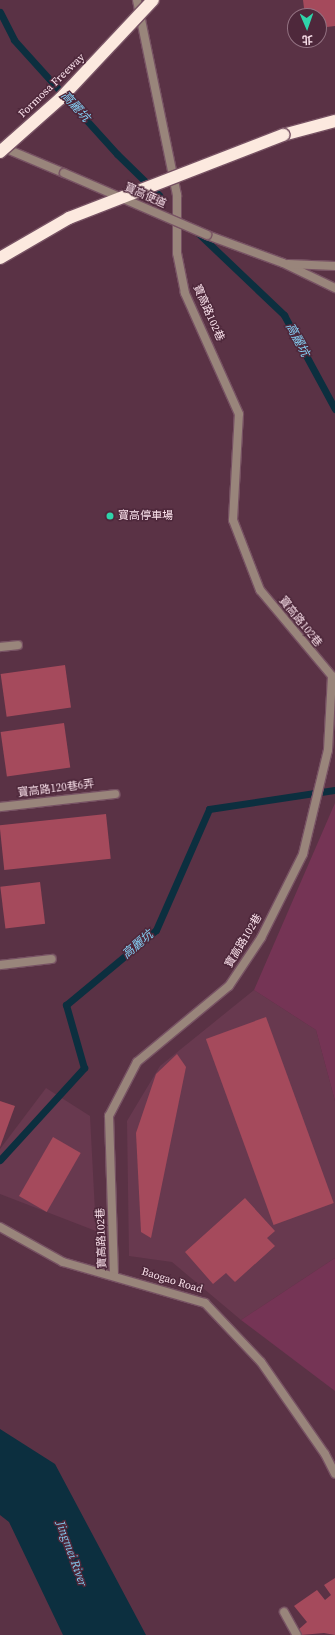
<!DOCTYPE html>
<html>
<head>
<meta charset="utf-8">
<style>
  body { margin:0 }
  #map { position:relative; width:335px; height:1635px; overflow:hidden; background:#5a3245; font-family:"Source Serif 4","Noto Sans TC",serif }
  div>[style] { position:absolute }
  .built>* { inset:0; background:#68394f }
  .green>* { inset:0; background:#753455 }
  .water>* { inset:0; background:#0c2f3f }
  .stream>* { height:7px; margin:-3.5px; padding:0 3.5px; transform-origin:3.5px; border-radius:3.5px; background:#0c2f3f }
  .building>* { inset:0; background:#a54a5c; transform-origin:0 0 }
  .roads { filter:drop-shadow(1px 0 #775263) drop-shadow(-1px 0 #775263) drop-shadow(0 1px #775263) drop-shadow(0 -1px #775263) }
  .service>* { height:8px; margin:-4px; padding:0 4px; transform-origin:4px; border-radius:4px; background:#99857b }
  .minor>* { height:8px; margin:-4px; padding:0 4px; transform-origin:4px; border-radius:4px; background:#99857b }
  .motorway>* { height:12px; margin:-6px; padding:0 6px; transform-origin:6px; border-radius:6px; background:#fce9df }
  .bridges { filter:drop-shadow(1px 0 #775263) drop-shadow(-1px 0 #775263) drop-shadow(0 1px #775263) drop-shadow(0 -1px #775263) }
  .minor-bridge>* { height:8px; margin:-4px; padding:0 4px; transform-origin:4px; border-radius:4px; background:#99857b }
  .motorway-bridge>* { height:12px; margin:-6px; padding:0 6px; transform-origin:6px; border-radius:6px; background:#fce9df }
  .dots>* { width:11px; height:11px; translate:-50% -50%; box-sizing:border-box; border:2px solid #4e283b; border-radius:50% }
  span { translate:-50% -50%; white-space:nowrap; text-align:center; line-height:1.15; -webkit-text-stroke:3px #4e283b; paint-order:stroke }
  .street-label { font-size:11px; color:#fbe2ec }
  .poi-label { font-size:11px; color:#fbe2ec }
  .left { translate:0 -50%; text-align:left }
  .water-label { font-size:12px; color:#84cff4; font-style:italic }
  .north { position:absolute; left:287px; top:8px; width:40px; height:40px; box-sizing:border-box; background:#4e283b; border:1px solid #937282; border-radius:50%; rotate:178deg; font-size:11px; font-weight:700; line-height:16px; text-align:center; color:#fbe2ec }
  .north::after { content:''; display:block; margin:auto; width:14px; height:18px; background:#2fd4aa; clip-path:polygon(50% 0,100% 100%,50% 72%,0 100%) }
</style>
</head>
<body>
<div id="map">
  <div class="built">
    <div style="clip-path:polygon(254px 990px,316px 1030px,335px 1101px,335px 1258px,241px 1320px,172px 1262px,129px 1256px,127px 1121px,160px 1066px)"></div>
    <div style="clip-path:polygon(46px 1088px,90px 1116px,96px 1231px,0 1194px,0 1149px)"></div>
  </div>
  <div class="green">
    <div style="clip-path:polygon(335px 803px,335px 1101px,316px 1030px,254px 990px)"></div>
    <div style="clip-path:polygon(335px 1258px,335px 1391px,241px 1320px)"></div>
  </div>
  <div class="water">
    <div style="clip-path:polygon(0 1429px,55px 1464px,146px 1635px,63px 1635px,9px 1522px,0 1515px)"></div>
  </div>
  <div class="stream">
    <div style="left:0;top:12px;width:31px;rotate:63deg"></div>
    <div style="left:14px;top:40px;width:154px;rotate:47.9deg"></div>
    <div style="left:117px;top:154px;width:59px;rotate:44.3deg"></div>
    <div style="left:198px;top:233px;width:119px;rotate:43.6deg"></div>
    <div style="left:284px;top:315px;width:107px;rotate:61.5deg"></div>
    <div style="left:0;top:1160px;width:125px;rotate:-47.6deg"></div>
    <div style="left:84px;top:1068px;width:66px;rotate:-105.9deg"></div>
    <div style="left:66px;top:1005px;width:117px;rotate:-39.8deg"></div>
    <div style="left:156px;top:930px;width:132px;rotate:-66.3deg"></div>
    <div style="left:209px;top:809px;width:127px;rotate:-8.6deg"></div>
  </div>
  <div class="building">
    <div style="clip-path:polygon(303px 0,335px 0,335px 26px,319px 28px,319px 16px,305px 16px)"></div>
    <div style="left:65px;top:665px;width:43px;height:65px;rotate:82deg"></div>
    <div style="left:64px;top:723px;width:45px;height:64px;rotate:82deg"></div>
    <div style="left:106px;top:814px;width:45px;height:107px;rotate:84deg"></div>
    <div style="left:40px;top:882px;width:42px;height:40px;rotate:83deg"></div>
    <div style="left:266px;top:1017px;width:198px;height:64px;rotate:70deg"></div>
    <div style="clip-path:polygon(177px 1054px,186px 1067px,151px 1238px,141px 1232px,136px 1133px,156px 1074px)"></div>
    <div style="clip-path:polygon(0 1101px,15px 1106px,0 1147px)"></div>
    <div style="left:53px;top:1137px;width:32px;height:68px;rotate:30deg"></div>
    <div style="clip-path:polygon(245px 1198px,275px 1231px,267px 1238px,275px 1246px,235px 1282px,226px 1273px,213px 1284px,185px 1252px)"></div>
    <div style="clip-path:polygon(335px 1578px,335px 1635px,324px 1633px,301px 1635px,298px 1630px,307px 1622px,294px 1606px,317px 1590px,325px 1600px,331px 1595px,324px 1585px)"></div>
  </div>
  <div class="roads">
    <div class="service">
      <div style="left:0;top:647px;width:18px;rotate:-6deg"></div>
      <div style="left:0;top:807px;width:116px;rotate:-6.4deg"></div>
      <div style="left:0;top:965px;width:52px;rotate:-6.6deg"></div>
      <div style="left:114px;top:1275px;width:159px;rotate:-91.8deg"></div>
      <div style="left:109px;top:1116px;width:61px;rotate:-62.6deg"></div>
      <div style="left:137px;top:1062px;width:119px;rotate:-39.6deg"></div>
      <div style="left:229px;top:986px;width:58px;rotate:-56.3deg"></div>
      <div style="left:261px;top:938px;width:94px;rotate:-63.4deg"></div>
      <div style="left:303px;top:854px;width:107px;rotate:-76.5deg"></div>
      <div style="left:328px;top:750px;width:74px;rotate:-86.9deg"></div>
      <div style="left:332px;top:676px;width:112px;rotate:-129.9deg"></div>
      <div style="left:260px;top:590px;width:75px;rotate:-111.1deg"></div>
      <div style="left:233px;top:520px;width:106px;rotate:-86.8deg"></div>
      <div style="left:239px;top:414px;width:133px;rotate:-114.1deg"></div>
      <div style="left:185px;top:293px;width:41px;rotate:-101.3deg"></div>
      <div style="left:177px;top:253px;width:58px;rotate:-90deg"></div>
      <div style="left:177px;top:195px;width:199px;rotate:-101.6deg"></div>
      <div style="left:284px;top:1612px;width:26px;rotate:61deg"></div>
    </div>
    <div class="minor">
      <div style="left:2px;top:147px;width:67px;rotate:22.8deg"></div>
      <div style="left:207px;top:235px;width:81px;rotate:20.2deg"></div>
      <div style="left:283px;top:263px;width:58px;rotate:25.7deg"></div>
      <div style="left:288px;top:264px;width:47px;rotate:2.4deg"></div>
      <div style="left:0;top:1227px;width:72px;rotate:29.1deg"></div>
      <div style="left:63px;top:1262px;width:148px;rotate:16.1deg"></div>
      <div style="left:205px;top:1303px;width:81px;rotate:46.5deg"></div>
      <div style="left:261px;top:1362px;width:112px;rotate:55.2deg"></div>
      <div style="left:325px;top:1454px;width:22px;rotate:63deg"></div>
    </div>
    <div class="motorway">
      <div style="left:283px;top:135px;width:54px;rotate:-15.1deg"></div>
    </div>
  </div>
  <div class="bridges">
    <div class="minor-bridge">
      <div style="left:64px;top:173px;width:156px;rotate:23.4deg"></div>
    </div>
    <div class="motorway-bridge">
      <div style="left:0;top:152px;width:81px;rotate:-41.5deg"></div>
      <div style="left:61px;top:98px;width:134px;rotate:-46.8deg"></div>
      <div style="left:0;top:258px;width:80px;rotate:-30.1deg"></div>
      <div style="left:69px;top:218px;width:230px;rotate:-21.2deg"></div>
    </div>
  </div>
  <div class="dots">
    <div style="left:110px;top:516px;background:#2fd4aa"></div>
  </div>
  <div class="street-label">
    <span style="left:52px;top:86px;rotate:-44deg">Formosa Freeway</span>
    <span style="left:145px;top:196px;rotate:24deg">寶高便道</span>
    <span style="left:208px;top:313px;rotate:66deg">寶高路102巷</span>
    <span style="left:300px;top:622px;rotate:51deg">寶高路102巷</span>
    <span style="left:56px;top:789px;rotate:-7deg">寶高路120巷6弄</span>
    <span style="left:244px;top:941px;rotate:-59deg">寶高路102巷</span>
    <span style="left:102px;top:1238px;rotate:-92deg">寶高路102巷</span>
    <span style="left:172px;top:1281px;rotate:17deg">Baogao Road</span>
  </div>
  <div class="poi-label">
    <span class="left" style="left:118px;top:516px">寶高停車場</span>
  </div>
  <div class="water-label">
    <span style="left:75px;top:107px;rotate:48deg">高麗坑</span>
    <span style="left:297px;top:340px;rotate:62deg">高麗坑</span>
    <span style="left:138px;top:945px;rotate:-40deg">高麗坑</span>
    <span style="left:71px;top:1554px;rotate:70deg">Jingmei River</span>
  </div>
  <div class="north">北</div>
</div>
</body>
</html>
